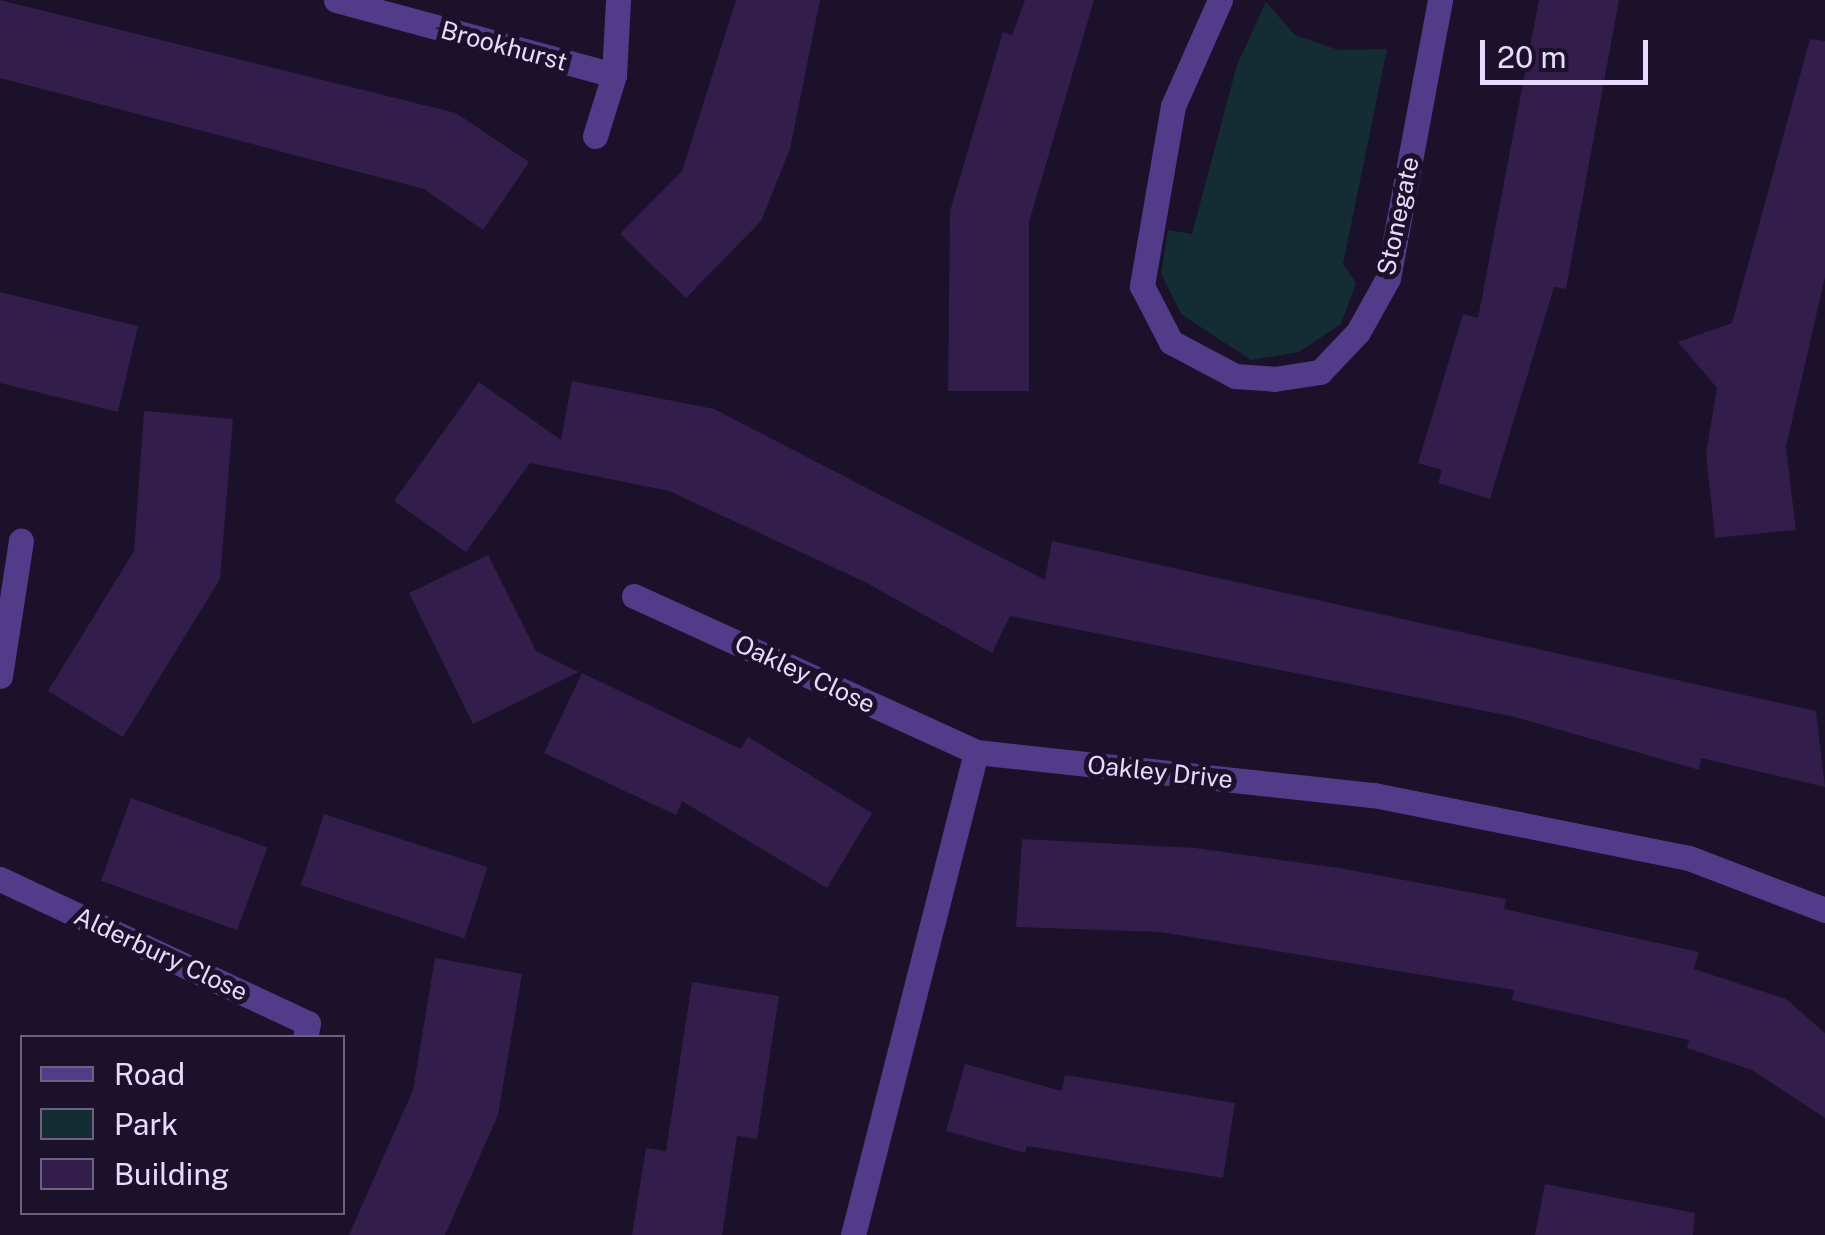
<!DOCTYPE html>
<html>
<head>
<meta charset="utf-8">
<style>
  body { margin:0 }
  #map { position:relative; width:1825px; height:1235px; overflow:hidden; background:#1c112a; font-family:"Public Sans",sans-serif }
  div>[style] { position:absolute }
  .green>* { inset:0; background:#142d34 }
  .building>* { inset:0; background:#321d4b; transform-origin:0 0 }
  .minor>* { height:25px; margin:-12.5px; padding:0 12.5px; transform-origin:12.5px; border-radius:12.5px; background:#523c89 }
  span { translate:-50% -50%; white-space:nowrap; text-align:center; line-height:1.15; -webkit-text-stroke:10px #1c112a; paint-order:stroke }
  .street-label { font-size:25px; color:#e8daff }
  .legend { position:absolute; left:20px; top:1035px; width:325px; height:180px; box-sizing:border-box; background:#1c112a; border:2px solid #6e617f; margin:0; padding:12px 18px; list-style:none; font-size:30px; color:#e8daff }
  .legend li { display:flex; align-items:center; gap:20px; height:50px }
  .legend b { width:50px; border:2px solid #6e617f }
  .scale { position:absolute; left:1480px; top:40px; width:168px; height:45px; box-sizing:border-box; border:5px solid #e8daff; border-top:0; padding-left:12px; font-size:30px; line-height:35px; white-space:nowrap; color:#e8daff; -webkit-text-stroke:8px #1c112a; paint-order:stroke }
</style>
</head>
<body>
<div id="map">
  <div class="green">
    <div style="clip-path:polygon(1266px 2px,1295px 35px,1338px 50px,1387px 49px,1343px 264px,1356px 283px,1341px 324px,1299px 352px,1251px 360px,1181px 314px,1161px 273px,1168px 230px,1192px 234px,1237px 65px)"></div>
  </div>
  <div class="building">
    <div style="clip-path:polygon(0 0,456px 113px,529px 162px,483px 230px,424px 189px,0 78px)"></div>
    <div style="clip-path:polygon(736px 0,820px 0,790px 149px,761px 221px,686px 298px,620px 234px,682px 171px)"></div>
    <div style="clip-path:polygon(1025px 0,1094px 0,1029px 222px,1029px 391px,948px 391px,950px 211px,1003px 32px,1012px 35px)"></div>
    <div style="clip-path:polygon(1539px 0,1619px 0,1566px 289px,1554px 287px,1490px 499px,1438px 483px,1442px 470px,1418px 463px,1463px 314px,1478px 318px)"></div>
    <div style="clip-path:polygon(1810px 39px,1825px 41px,1825px 277px,1786px 447px,1796px 530px,1715px 538px,1706px 454px,1717px 388px,1678px 342px,1732px 323px)"></div>
    <div style="clip-path:polygon(0 292px,138px 326px,118px 412px,0 383px)"></div>
    <div style="clip-path:polygon(572px 381px,714px 409px,1045px 580px,1052px 541px,1816px 711px,1825px 787px,1701px 758px,1699px 770px,1515px 717px,1010px 616px,992px 653px,865px 582px,669px 491px,530px 463px,466px 552px,394px 501px,479px 382px,561px 440px)"></div>
    <div style="clip-path:polygon(144px 411px,233px 419px,220px 579px,123px 737px,48px 691px,134px 551px)"></div>
    <div style="clip-path:polygon(488px 555px,536px 651px,579px 672px,473px 724px,409px 593px)"></div>
    <div style="clip-path:polygon(582px 673px,741px 749px,748px 737px,872px 813px,827px 888px,682px 801px,676px 815px,544px 753px)"></div>
    <div style="left:131px;top:798px;width:145px;height:88px;rotate:20deg"></div>
    <div style="left:324px;top:814px;width:172px;height:75px;rotate:18deg"></div>
    <div style="clip-path:polygon(1022px 839px,1195px 848px,1339px 868px,1506px 899px,1504px 909px,1699px 952px,1694px 969px,1786px 999px,1825px 1033px,1825px 1118px,1752px 1070px,1687px 1048px,1689px 1040px,1512px 1000px,1514px 990px,1161px 932px,1016px 927px)"></div>
    <div style="clip-path:polygon(435px 958px,522px 974px,498px 1115px,445px 1235px,349px 1235px,413px 1090px)"></div>
    <div style="clip-path:polygon(692px 982px,779px 996px,757px 1139px,737px 1136px,722px 1235px,632px 1235px,646px 1148px,666px 1151px)"></div>
    <div style="clip-path:polygon(965px 1064px,1062px 1091px,1065px 1075px,1235px 1103px,1223px 1178px,1027px 1146px,1025px 1153px,946px 1131px)"></div>
    <div style="clip-path:polygon(1545px 1184px,1695px 1213px,1693px 1235px,1535px 1235px)"></div>
  </div>
  <div class="minor">
    <div style="left:336px;top:0;width:288px;rotate:15.1deg"></div>
    <div style="left:1220px;top:0;width:116px;rotate:113.9deg"></div>
    <div style="left:1173px;top:106px;width:183px;rotate:99.8deg"></div>
    <div style="left:1142px;top:286px;width:63px;rotate:62.6deg"></div>
    <div style="left:1171px;top:342px;width:72px;rotate:28deg"></div>
    <div style="left:1235px;top:376px;width:39px;rotate:4deg"></div>
    <div style="left:1274px;top:379px;width:47px;rotate:-8.7deg"></div>
    <div style="left:1320px;top:372px;width:55px;rotate:-46.5deg"></div>
    <div style="left:1358px;top:332px;width:62px;rotate:-60.9deg"></div>
    <div style="left:1388px;top:278px;width:283px;rotate:-79.4deg"></div>
    <div style="left:595px;top:136px;width:64px;rotate:-72.7deg"></div>
    <div style="left:614px;top:75px;width:75px;rotate:-86.9deg"></div>
    <div style="left:634px;top:596px;width:376px;rotate:24.5deg"></div>
    <div style="left:976px;top:752px;width:400px;rotate:6.2deg"></div>
    <div style="left:1374px;top:795px;width:321px;rotate:11.3deg"></div>
    <div style="left:1689px;top:858px;width:146px;rotate:20.9deg"></div>
    <div style="left:0;top:676px;width:137px;rotate:-81.2deg"></div>
    <div style="left:0;top:879px;width:340px;rotate:25.1deg"></div>
    <div style="left:308px;top:1023px;width:15px;rotate:101deg"></div>
    <div style="left:853px;top:1235px;width:498px;rotate:-75.7deg"></div>
  </div>
  <div class="street-label">
    <span style="left:504px;top:46px;rotate:15deg">Brookhurst</span>
    <span style="left:1398px;top:216px;rotate:-78deg">Stonegate</span>
    <span style="left:805px;top:674px;rotate:25deg">Oakley Close</span>
    <span style="left:1160px;top:772px;rotate:6deg">Oakley Drive</span>
    <span style="left:161px;top:954px;rotate:25deg">Alderbury Close</span>
  </div>
  <ul class="legend">
  <li><b style="height:12px;background:#523c89"></b>Road</li>
  <li><b style="height:28px;background:#142d34"></b>Park</li>
  <li><b style="height:28px;background:#321d4b"></b>Building</li>
  </ul>
  <div class="scale">20 m</div>
</div>
</body>
</html>
